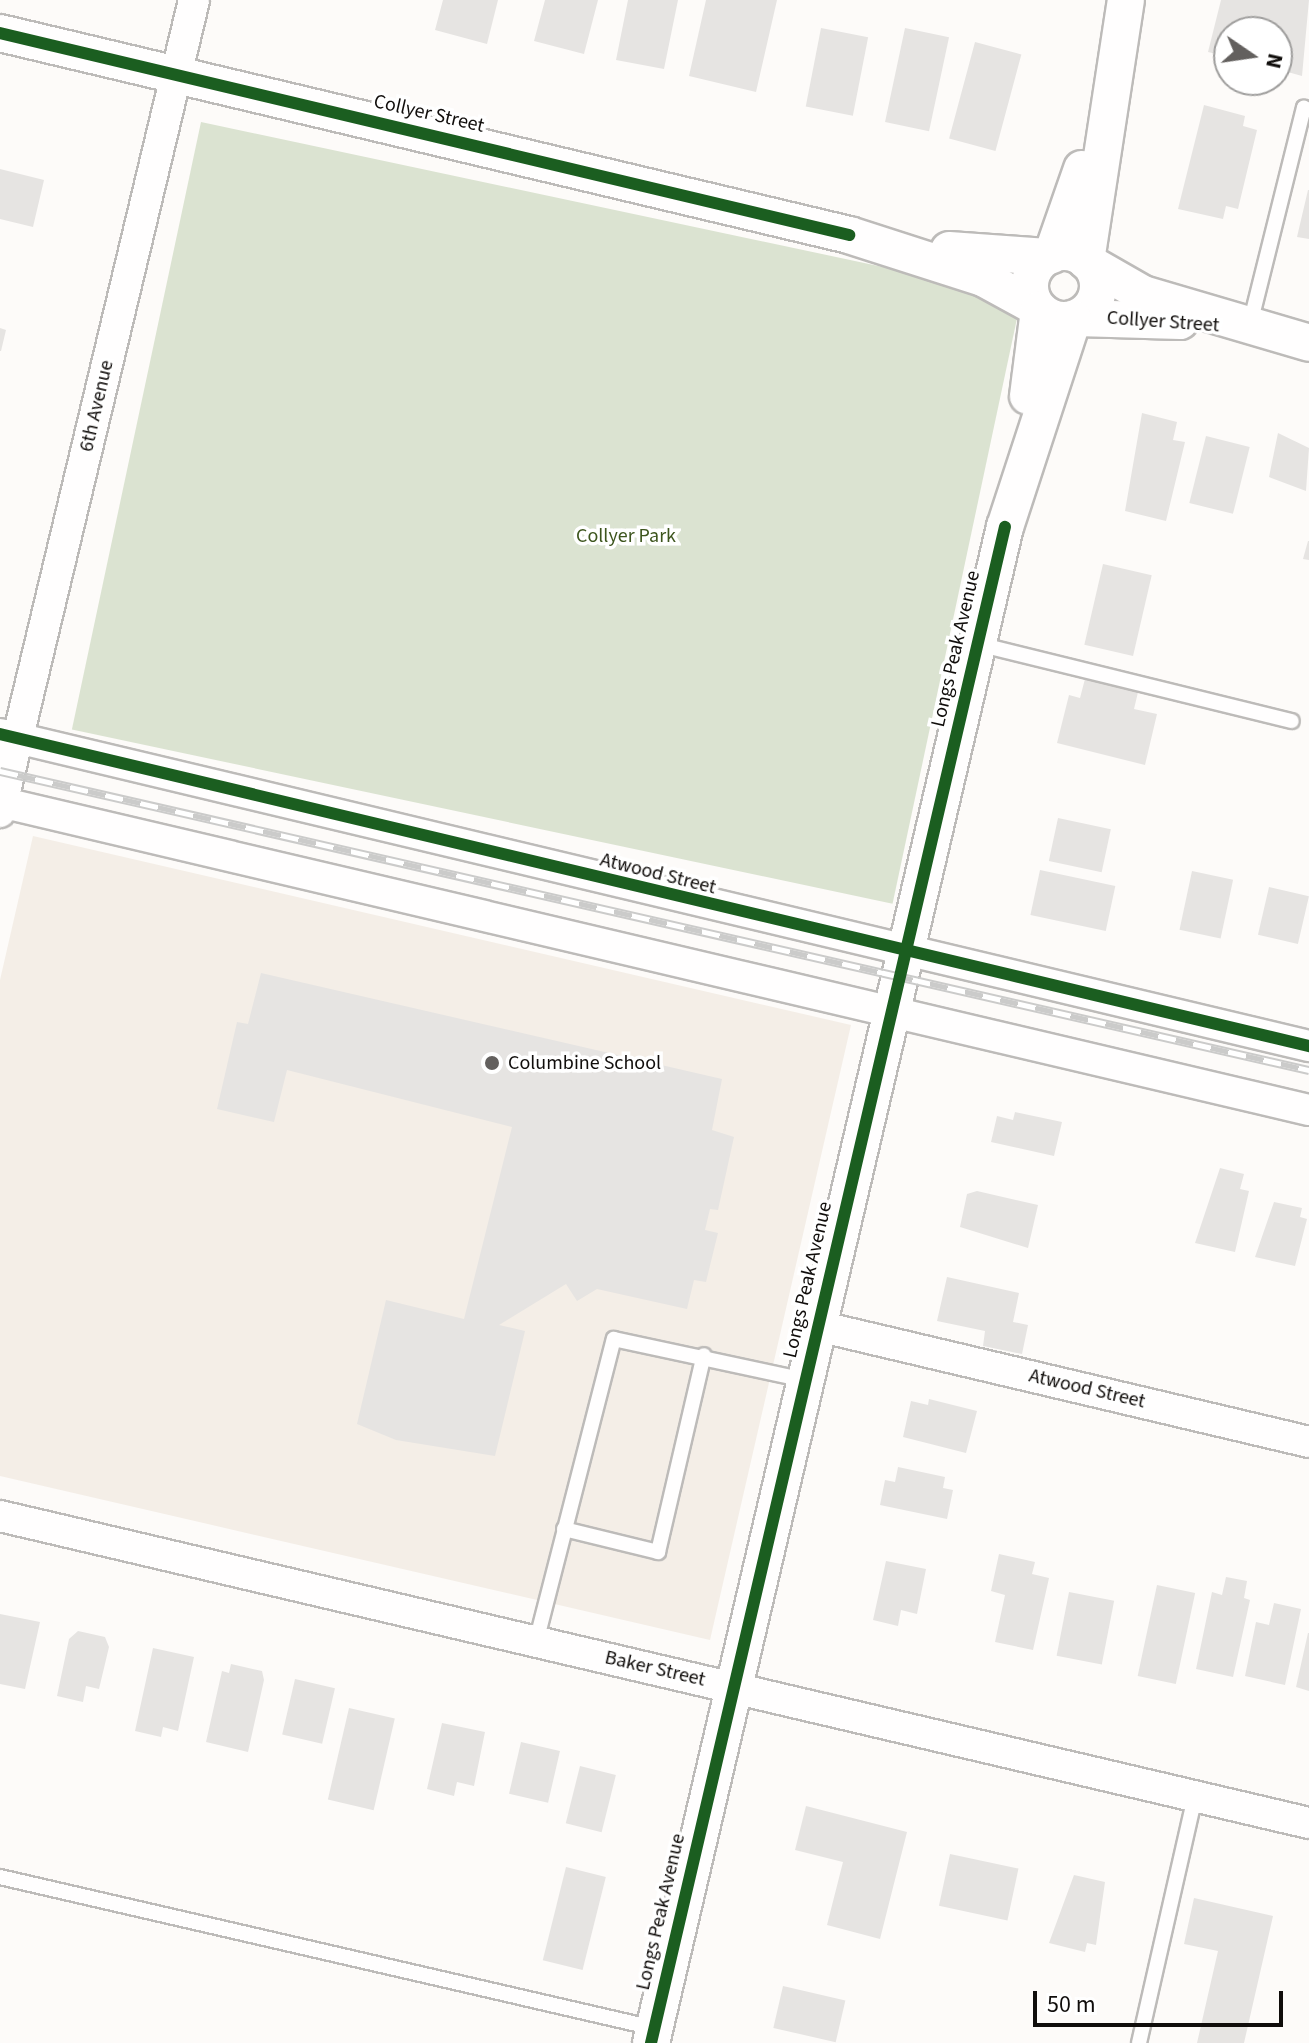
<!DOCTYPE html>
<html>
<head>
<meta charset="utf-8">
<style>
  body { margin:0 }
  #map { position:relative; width:1309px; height:2043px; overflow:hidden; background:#fdfbf9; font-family:"Source Sans 3",sans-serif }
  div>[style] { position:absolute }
  .built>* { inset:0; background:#f4eee7 }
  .green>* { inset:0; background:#dbe3d1; transform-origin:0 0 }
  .building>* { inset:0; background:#e6e4e2; transform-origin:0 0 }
  .roads { filter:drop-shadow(2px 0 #bdbbb9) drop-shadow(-2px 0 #bdbbb9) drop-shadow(0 2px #bdbbb9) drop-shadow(0 -2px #bdbbb9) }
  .service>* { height:14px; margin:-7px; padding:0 7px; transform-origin:7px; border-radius:7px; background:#fffefe }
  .minor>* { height:30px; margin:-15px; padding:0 15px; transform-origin:15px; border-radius:15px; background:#fffefe }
  .tertiary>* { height:36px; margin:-18px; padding:0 18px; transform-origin:18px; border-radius:18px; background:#fffefe }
  .tertiary>.ring { margin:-18px; padding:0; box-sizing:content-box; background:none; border:36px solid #fffefe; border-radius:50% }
  .rail>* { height:9px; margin-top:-4.5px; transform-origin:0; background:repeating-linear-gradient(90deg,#fff 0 18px,#cbcbca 0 36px); box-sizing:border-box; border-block:2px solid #cbcbca }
  .cycleway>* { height:12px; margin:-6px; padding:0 6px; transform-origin:6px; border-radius:6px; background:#1b5e20 }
  .dots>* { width:22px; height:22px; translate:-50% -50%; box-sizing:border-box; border:4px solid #fff; border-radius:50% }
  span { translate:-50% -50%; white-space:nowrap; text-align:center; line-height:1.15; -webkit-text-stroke:7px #fff; paint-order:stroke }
  .street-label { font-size:20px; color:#100d0b }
  .park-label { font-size:20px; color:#3d551d }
  .poi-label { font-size:20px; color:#100d0b }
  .left { translate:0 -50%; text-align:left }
  .north { position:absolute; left:1213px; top:16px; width:80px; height:80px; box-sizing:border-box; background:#fff; border:2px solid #9f9e9d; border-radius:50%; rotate:103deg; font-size:22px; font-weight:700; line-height:32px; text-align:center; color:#100d0b }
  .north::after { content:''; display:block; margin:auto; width:28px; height:36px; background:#63605e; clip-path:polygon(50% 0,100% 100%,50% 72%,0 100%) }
  .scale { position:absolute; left:1033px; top:1991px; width:250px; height:36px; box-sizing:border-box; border:4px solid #100d0b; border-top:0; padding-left:10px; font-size:24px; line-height:28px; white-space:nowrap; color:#100d0b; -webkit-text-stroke:6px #fff; paint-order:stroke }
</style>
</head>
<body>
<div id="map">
  <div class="built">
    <div style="clip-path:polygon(33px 836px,851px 1025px,710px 1640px,0 1476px,0 980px)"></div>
  </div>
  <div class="green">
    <div style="left:201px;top:122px;width:839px;height:621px;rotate:12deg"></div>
  </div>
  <div class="building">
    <div style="clip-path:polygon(443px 0,498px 0,487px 44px,435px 30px)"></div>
    <div style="clip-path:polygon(545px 0,598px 0,584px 54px,534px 41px)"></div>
    <div style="clip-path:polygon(628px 0,678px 0,664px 69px,616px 60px)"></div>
    <div style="clip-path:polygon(706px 0,777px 0,756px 92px,689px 76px)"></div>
    <div style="clip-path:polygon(1221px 0,1309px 0,1302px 76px,1277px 69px,1277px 32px,1229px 32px,1229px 57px,1208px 52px)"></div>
    <div style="left:821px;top:28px;width:48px;height:80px;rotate:11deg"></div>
    <div style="left:905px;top:28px;width:45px;height:96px;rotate:12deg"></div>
    <div style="left:975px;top:42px;width:48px;height:100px;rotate:15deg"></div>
    <div style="clip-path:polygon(1204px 105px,1245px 116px,1243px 126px,1257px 130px,1238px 209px,1226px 206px,1223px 219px,1178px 209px)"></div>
    <div style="clip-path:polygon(0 169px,44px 180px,33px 227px,0 219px)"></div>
    <div style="clip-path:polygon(1308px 190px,1309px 190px,1309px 239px,1297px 237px)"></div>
    <div style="clip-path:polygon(0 328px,6px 330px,1px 351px,0 351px)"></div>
    <div style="clip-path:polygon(1142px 413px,1177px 422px,1173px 440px,1185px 442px,1166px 521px,1125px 511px)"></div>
    <div style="clip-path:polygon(1278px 433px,1309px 448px,1306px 491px,1269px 477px)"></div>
    <div style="left:1206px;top:436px;width:45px;height:69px;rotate:14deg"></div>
    <div style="clip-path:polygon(1308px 541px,1309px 541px,1309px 560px,1303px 559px)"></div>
    <div style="left:1103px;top:564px;width:50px;height:83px;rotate:13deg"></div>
    <div style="clip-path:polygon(1086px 675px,1139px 688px,1134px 709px,1157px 714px,1145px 765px,1057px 743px,1069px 695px,1080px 698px)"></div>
    <div style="left:1058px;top:818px;width:54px;height:44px;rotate:12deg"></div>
    <div style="left:1040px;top:870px;width:77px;height:46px;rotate:12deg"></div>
    <div style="left:1192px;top:871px;width:42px;height:60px;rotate:12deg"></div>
    <div style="left:1269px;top:887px;width:41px;height:49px;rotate:13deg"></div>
    <div style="clip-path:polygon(261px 973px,722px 1079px,712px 1130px,734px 1137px,718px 1210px,710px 1209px,705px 1230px,718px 1233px,706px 1282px,694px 1280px,687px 1309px,597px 1289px,577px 1301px,566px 1284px,499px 1325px,525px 1331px,495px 1456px,396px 1440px,357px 1424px,386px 1300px,464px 1319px,512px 1127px,287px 1070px,274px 1122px,217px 1109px,237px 1022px,248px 1024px)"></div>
    <div style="clip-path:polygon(1015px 1112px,1062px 1122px,1054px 1156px,991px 1142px,997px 1116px,1013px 1120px)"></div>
    <div style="clip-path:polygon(1220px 1168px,1244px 1174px,1240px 1189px,1249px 1191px,1235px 1252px,1195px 1243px)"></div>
    <div style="clip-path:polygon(977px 1191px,1038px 1205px,1028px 1248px,960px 1227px,967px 1194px)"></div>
    <div style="clip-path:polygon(1274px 1202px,1302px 1208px,1300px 1217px,1307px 1219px,1295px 1266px,1255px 1257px)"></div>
    <div style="clip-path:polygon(947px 1277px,1019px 1293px,1013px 1322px,1028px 1325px,1022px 1354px,983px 1346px,985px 1331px,937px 1321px)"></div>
    <div style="clip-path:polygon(929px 1399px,977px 1411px,966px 1453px,903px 1437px,911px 1401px,928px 1405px)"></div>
    <div style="clip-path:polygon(898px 1467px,945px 1477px,943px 1488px,953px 1490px,947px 1519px,880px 1505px,885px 1480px,895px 1482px)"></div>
    <div style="clip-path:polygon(999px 1554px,1035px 1562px,1032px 1574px,1049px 1578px,1033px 1650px,995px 1642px,1005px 1595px,991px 1591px)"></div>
    <div style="clip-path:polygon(886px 1561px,926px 1569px,917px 1614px,901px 1610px,898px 1626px,873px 1620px)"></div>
    <div style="clip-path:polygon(1226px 1577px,1247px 1581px,1244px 1598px,1250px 1600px,1233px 1677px,1196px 1669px,1212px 1592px,1222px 1595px)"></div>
    <div style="left:1157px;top:1585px;width:39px;height:93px;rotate:12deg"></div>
    <div style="left:1069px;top:1592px;width:46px;height:65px;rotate:11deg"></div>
    <div style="clip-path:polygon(1274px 1603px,1301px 1609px,1285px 1685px,1245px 1676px,1256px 1622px,1269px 1625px)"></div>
    <div style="clip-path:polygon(0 1614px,40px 1622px,25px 1689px,0 1684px)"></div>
    <div style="clip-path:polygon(78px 1631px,105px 1637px,109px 1647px,99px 1689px,86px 1686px,83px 1702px,57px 1696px,69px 1639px)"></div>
    <div style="clip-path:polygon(1308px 1633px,1309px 1633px,1309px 1691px,1296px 1687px)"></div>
    <div style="clip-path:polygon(153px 1648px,194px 1657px,178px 1731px,163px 1727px,161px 1737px,135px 1731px)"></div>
    <div style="clip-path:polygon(231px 1664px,262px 1671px,264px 1680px,248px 1752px,206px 1742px,222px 1671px,229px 1673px)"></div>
    <div style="left:295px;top:1679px;width:41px;height:57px;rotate:13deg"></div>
    <div style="left:349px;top:1708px;width:47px;height:94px;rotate:13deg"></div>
    <div style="clip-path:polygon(442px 1723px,485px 1732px,474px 1786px,457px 1782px,454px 1796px,427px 1789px)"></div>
    <div style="left:521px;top:1742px;width:40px;height:53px;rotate:13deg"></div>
    <div style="left:580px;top:1766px;width:37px;height:59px;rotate:14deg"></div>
    <div style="clip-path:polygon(806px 1806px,907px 1832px,880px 1939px,827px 1925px,843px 1862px,795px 1850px)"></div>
    <div style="left:950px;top:1854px;width:70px;height:53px;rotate:12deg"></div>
    <div style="left:566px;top:1867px;width:41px;height:96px;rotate:14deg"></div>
    <div style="clip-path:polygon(1074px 1875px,1105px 1882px,1096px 1945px,1087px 1943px,1085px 1952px,1049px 1943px)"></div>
    <div style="clip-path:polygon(1194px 1898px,1273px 1916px,1244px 2043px,1197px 2043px,1218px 1951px,1184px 1944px)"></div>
    <div style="left:783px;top:1986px;width:64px;height:43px;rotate:13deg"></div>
  </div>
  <div class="roads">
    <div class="service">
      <div style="left:1250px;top:324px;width:223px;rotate:-76deg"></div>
      <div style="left:1304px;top:108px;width:5px;rotate:22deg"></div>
      <div style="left:978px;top:644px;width:323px;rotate:13.8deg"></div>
      <div style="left:564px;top:1529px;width:97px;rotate:13.7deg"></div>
      <div style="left:658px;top:1552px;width:202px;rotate:-76.9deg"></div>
      <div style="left:536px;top:1642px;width:313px;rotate:-75.6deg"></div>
      <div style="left:614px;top:1339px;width:196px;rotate:12.1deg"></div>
      <div style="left:0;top:1877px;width:671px;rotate:13deg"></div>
      <div style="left:1139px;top:2043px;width:253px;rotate:-77.2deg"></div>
    </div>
    <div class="minor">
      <div style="left:0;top:734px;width:1346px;rotate:13.41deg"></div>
      <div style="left:0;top:802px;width:1345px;rotate:13.24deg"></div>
      <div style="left:0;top:812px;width:835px;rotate:-76.56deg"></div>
      <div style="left:818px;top:1326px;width:505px;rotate:13.29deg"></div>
      <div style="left:0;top:1516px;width:1345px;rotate:13.2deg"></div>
    </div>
    <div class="tertiary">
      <div style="left:0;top:33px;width:873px;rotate:13.38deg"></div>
      <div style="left:849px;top:235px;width:141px;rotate:17.8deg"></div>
      <div style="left:983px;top:278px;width:60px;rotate:28.7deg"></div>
      <div style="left:949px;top:250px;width:98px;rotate:4.1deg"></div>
      <div class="ring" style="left:1030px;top:252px;width:32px;height:32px"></div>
      <div style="left:1052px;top:255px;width:91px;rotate:-70.8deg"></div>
      <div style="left:1086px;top:261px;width:264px;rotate:-81.3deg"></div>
      <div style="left:1089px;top:263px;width:62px;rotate:29.9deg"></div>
      <div style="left:1143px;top:294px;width:173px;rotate:16.4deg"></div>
      <div style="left:1077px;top:318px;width:103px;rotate:1.7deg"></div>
      <div style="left:1028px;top:396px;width:87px;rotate:-82.7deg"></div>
      <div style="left:651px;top:2043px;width:1557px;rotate:-76.86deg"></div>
      <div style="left:1005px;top:527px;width:219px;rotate:-71.9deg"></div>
    </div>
  </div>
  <div class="rail">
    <div style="left:0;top:771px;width:1343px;rotate:12.87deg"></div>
  </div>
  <div class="cycleway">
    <div style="left:0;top:33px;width:873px;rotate:13.38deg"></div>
    <div style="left:0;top:734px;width:1346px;rotate:13.41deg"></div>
    <div style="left:651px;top:2043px;width:1557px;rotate:-76.86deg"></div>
  </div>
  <div class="dots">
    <div style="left:492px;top:1063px;background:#63605e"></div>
  </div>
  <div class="street-label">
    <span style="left:429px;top:114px;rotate:13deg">Collyer Street</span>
    <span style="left:1163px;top:322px;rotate:4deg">Collyer Street</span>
    <span style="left:97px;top:406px;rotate:-77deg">6th Avenue</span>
    <span style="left:956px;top:649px;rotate:-77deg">Longs Peak Avenue</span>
    <span style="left:658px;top:874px;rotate:14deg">Atwood Street</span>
    <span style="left:808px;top:1280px;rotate:-77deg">Longs Peak Avenue</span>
    <span style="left:1087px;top:1389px;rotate:13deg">Atwood Street</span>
    <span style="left:655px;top:1669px;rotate:13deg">Baker Street</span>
    <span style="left:661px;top:1912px;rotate:-77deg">Longs Peak Avenue</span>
  </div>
  <div class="park-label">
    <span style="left:626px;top:536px">Collyer Park</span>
  </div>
  <div class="poi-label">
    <span class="left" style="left:508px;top:1063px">Columbine School</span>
  </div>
  <div class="north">N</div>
  <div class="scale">50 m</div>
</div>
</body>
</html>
